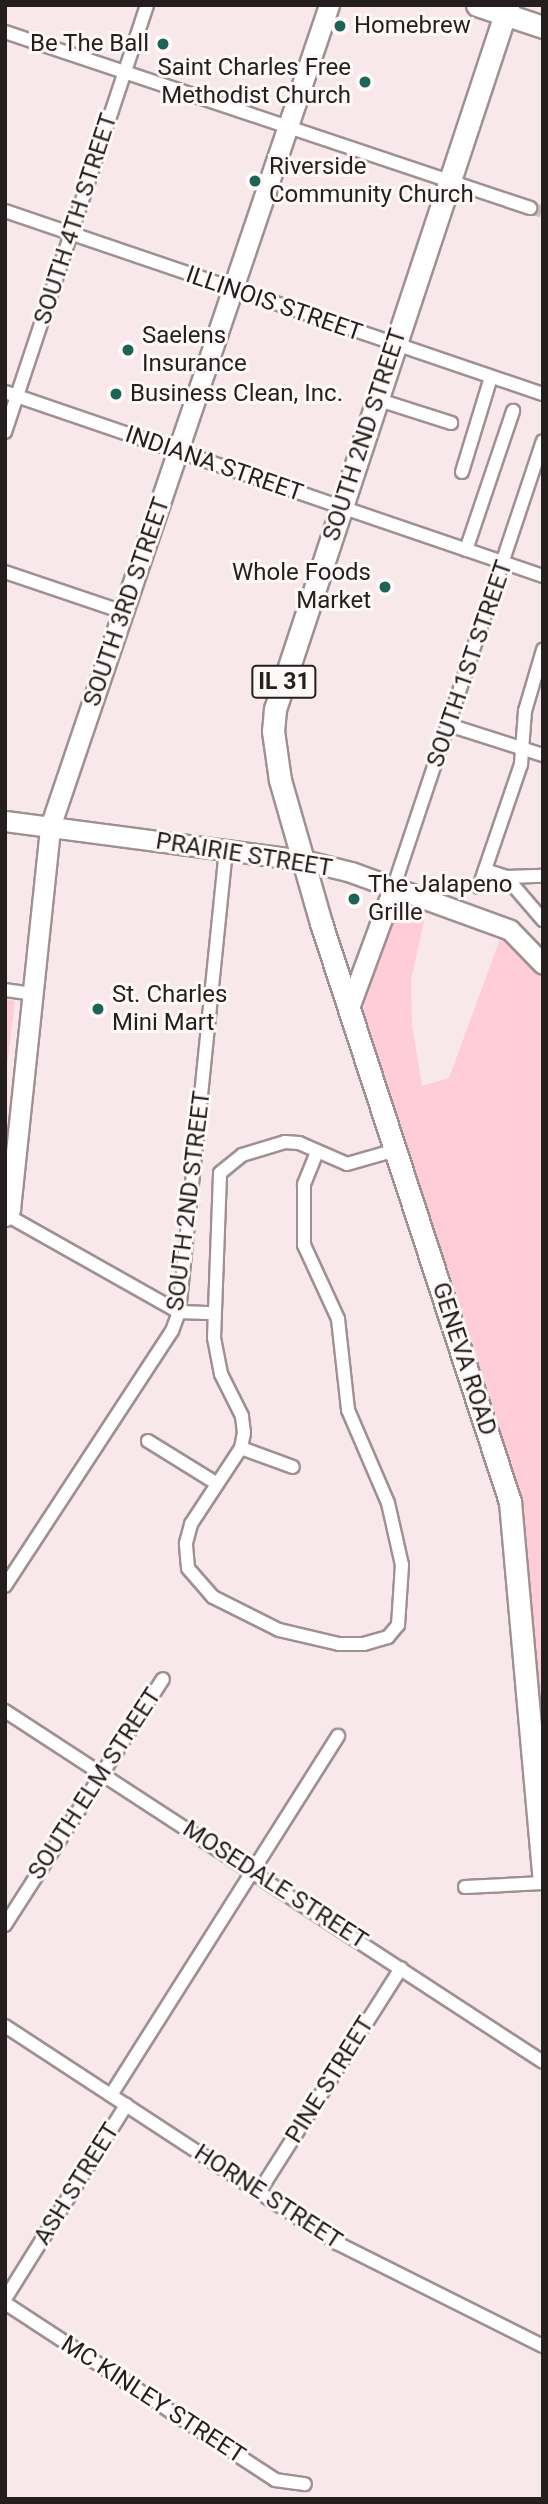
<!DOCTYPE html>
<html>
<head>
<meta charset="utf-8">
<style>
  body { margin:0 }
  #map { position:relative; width:548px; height:2504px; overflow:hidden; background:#f8e8eb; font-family:Roboto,sans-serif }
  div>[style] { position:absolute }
  .green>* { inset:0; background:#fecdd8 }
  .street-tunnel>* { height:12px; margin-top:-6px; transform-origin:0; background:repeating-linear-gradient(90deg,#cec0c2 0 12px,transparent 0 18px) }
  .roads { filter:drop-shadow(2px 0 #9f9093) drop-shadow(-2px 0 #9f9093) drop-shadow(0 2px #9f9093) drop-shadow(0 -2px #9f9093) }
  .street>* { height:12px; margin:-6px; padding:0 6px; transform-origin:6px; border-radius:6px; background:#fff }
  .secondary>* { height:19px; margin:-9.5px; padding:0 9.5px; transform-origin:9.5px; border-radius:9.5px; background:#fff }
  .primary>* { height:21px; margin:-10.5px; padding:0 10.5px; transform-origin:10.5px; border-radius:10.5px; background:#fff }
  .dots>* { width:19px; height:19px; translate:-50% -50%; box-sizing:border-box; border:4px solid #fef8f9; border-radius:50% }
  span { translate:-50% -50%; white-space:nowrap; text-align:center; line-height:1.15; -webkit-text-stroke:6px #fef8f9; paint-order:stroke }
  .shield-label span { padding:2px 5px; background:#fef8f9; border:2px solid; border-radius:5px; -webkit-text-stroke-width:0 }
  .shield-label { font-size:23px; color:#241e1f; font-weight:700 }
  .poi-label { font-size:24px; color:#241e1f }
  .left { translate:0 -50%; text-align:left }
  .right { translate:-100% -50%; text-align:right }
  .street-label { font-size:24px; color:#241e1f }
  .frame { position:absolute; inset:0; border:7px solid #241e1f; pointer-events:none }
</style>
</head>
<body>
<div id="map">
  <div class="green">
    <div style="clip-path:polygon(406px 905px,426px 912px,411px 980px,412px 1025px,422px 1086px,449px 1078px,503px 931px,543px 972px,543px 1743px,520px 1515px,364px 1012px,365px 993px,397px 910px)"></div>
    <div style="clip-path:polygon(5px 999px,15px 1001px,5px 1082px)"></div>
  </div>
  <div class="street-tunnel">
    <div style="left:530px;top:208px;width:14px;rotate:17deg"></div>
  </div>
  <div class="roads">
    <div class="street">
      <div style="left:5px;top:32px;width:554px;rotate:18.53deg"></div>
      <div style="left:5px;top:211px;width:568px;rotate:18.79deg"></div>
      <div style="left:5px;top:392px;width:569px;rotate:18.88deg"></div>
      <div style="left:376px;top:399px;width:79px;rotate:17.7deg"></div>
      <div style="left:5px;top:432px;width:450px;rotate:-71.6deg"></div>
      <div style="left:462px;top:472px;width:99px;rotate:-73deg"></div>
      <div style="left:466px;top:550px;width:147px;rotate:-71.3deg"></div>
      <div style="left:5px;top:572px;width:125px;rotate:18.7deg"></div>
      <div style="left:449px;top:725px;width:99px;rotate:17.7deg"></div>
      <div style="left:485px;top:870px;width:22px;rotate:18deg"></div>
      <div style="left:506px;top:877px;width:37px;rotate:-2deg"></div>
      <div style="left:506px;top:877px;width:57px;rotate:49.3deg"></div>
      <div style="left:394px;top:886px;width:469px;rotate:-71.5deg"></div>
      <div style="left:479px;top:887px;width:130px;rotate:-71.1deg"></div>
      <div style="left:521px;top:764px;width:53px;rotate:-85.7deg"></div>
      <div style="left:525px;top:711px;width:64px;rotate:-73.6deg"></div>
      <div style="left:5px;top:990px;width:27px;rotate:8deg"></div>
      <div style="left:317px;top:1152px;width:35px;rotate:112deg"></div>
      <div style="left:304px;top:1184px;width:61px;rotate:90deg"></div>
      <div style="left:304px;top:1245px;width:81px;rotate:65.3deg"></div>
      <div style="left:338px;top:1319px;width:92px;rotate:83.7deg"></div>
      <div style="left:348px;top:1410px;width:101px;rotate:66.7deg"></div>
      <div style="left:388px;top:1503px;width:64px;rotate:77.3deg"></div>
      <div style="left:402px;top:1565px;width:60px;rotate:93.8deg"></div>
      <div style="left:398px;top:1625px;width:16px;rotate:130deg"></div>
      <div style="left:388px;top:1637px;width:25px;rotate:164deg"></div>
      <div style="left:364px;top:1644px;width:25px;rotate:180deg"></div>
      <div style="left:339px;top:1644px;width:62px;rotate:-166.9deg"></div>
      <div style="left:279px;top:1630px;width:74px;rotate:-153.4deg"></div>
      <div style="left:213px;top:1597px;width:38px;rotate:-131deg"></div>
      <div style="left:188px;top:1568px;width:25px;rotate:-95deg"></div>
      <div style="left:186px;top:1543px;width:20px;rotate:-75deg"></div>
      <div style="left:191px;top:1524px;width:91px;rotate:-56.7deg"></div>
      <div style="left:241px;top:1448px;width:15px;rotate:-79deg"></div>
      <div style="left:244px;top:1433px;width:17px;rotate:-97deg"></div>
      <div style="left:242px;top:1416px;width:47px;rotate:-116.6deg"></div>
      <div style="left:221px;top:1374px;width:37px;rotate:-101deg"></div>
      <div style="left:214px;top:1338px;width:165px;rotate:-87.9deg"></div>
      <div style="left:220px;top:1173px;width:28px;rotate:-39deg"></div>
      <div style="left:242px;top:1155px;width:45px;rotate:-16.8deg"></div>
      <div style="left:285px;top:1142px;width:14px;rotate:4deg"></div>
      <div style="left:299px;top:1143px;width:52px;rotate:23.6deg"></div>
      <div style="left:347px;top:1164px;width:51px;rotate:-15.9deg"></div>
      <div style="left:5px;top:1214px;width:200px;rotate:29.4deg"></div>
      <div style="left:179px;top:1312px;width:35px;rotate:2deg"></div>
      <div style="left:148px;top:1441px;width:80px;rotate:31.7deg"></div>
      <div style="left:241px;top:1448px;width:55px;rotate:20.1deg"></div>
      <div style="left:5px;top:1586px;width:305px;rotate:-56.8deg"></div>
      <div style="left:172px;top:1331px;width:20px;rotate:-70deg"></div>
      <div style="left:179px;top:1312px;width:463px;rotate:-84.2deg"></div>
      <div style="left:5px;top:1711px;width:642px;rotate:33.12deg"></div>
      <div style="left:465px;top:1887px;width:78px;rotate:-2.9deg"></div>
      <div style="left:5px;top:1925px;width:292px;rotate:-57.3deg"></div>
      <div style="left:5px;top:2026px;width:397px;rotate:33.2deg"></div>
      <div style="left:337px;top:2243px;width:230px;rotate:26.6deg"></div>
      <div style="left:111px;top:2095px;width:425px;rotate:-57.7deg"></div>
      <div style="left:259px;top:2192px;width:265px;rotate:-57.6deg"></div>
      <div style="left:5px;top:2299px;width:229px;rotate:-58deg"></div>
      <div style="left:5px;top:2303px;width:323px;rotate:33.2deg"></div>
      <div style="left:275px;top:2480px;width:30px;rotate:8deg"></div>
    </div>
    <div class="secondary">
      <div style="left:5px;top:821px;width:301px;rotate:7.5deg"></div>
      <div style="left:303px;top:860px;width:49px;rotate:14deg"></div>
      <div style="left:351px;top:872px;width:169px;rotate:20deg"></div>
      <div style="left:510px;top:930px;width:47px;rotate:45.9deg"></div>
      <div style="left:350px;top:1005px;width:127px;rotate:-69.7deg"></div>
      <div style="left:5px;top:1216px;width:9px;rotate:-54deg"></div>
      <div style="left:10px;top:1209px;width:384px;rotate:-84deg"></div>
      <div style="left:50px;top:827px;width:868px;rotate:-71.25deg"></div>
    </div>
    <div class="primary">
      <div style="left:477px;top:5px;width:70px;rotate:18.4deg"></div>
      <div style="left:508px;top:5px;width:742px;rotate:108.31deg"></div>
      <div style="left:275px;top:709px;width:22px;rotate:95deg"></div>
      <div style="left:273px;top:731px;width:49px;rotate:81.9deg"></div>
      <div style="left:280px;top:780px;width:149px;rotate:74deg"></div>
      <div style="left:321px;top:923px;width:609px;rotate:71.92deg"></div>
      <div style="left:510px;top:1502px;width:374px;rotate:84.9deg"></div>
    </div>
  </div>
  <div class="dots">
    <div style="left:340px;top:26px;background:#1d6457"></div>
    <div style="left:163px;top:44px;background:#1d6457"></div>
    <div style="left:365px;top:82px;background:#1d6457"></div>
    <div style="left:255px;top:181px;background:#1d6457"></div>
    <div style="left:128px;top:350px;background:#1d6457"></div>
    <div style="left:116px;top:394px;background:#1d6457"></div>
    <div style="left:385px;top:587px;background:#1d6457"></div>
    <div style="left:354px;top:899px;background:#1d6457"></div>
    <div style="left:98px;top:1009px;background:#1d6457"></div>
  </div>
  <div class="shield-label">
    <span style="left:284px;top:682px">IL 31</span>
  </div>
  <div class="poi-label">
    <span class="left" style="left:354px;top:26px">Homebrew</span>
    <span class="right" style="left:149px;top:44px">Be The Ball</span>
    <span class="right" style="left:351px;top:82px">Saint Charles Free<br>Methodist Church</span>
    <span class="left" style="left:269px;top:181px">Riverside<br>Community Church</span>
    <span class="left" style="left:142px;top:350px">Saelens<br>Insurance</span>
    <span class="left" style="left:130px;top:394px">Business Clean, Inc.</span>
    <span class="right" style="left:371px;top:587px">Whole Foods<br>Market</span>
    <span class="left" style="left:368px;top:899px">The Jalapeno<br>Grille</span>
    <span class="left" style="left:112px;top:1009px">St. Charles<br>Mini Mart</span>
  </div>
  <div class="street-label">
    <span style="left:76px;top:219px;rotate:-72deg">SOUTH 4TH STREET</span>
    <span style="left:274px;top:304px;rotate:19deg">ILLINOIS STREET</span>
    <span style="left:365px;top:435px;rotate:-72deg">SOUTH 2ND STREET</span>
    <span style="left:214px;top:464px;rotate:19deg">INDIANA STREET</span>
    <span style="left:127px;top:602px;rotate:-71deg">SOUTH 3RD STREET</span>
    <span style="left:470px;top:664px;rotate:-71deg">SOUTH 1ST STREET</span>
    <span style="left:244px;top:855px;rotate:9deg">PRAIRIE STREET</span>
    <span style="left:189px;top:1201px;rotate:-83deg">SOUTH 2ND STREET</span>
    <span style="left:464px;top:1359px;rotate:72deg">GENEVA ROAD</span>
    <span style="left:95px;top:1784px;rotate:-57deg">SOUTH ELM STREET</span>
    <span style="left:275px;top:1885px;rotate:33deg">MOSEDALE STREET</span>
    <span style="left:330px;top:2080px;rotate:-58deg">PINE STREET</span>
    <span style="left:77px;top:2184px;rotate:-58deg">ASH STREET</span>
    <span style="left:268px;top:2197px;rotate:33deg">HORNE STREET</span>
    <span style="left:153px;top:2400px;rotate:33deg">MC KINLEY STREET</span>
  </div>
  <div class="frame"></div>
</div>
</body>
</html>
